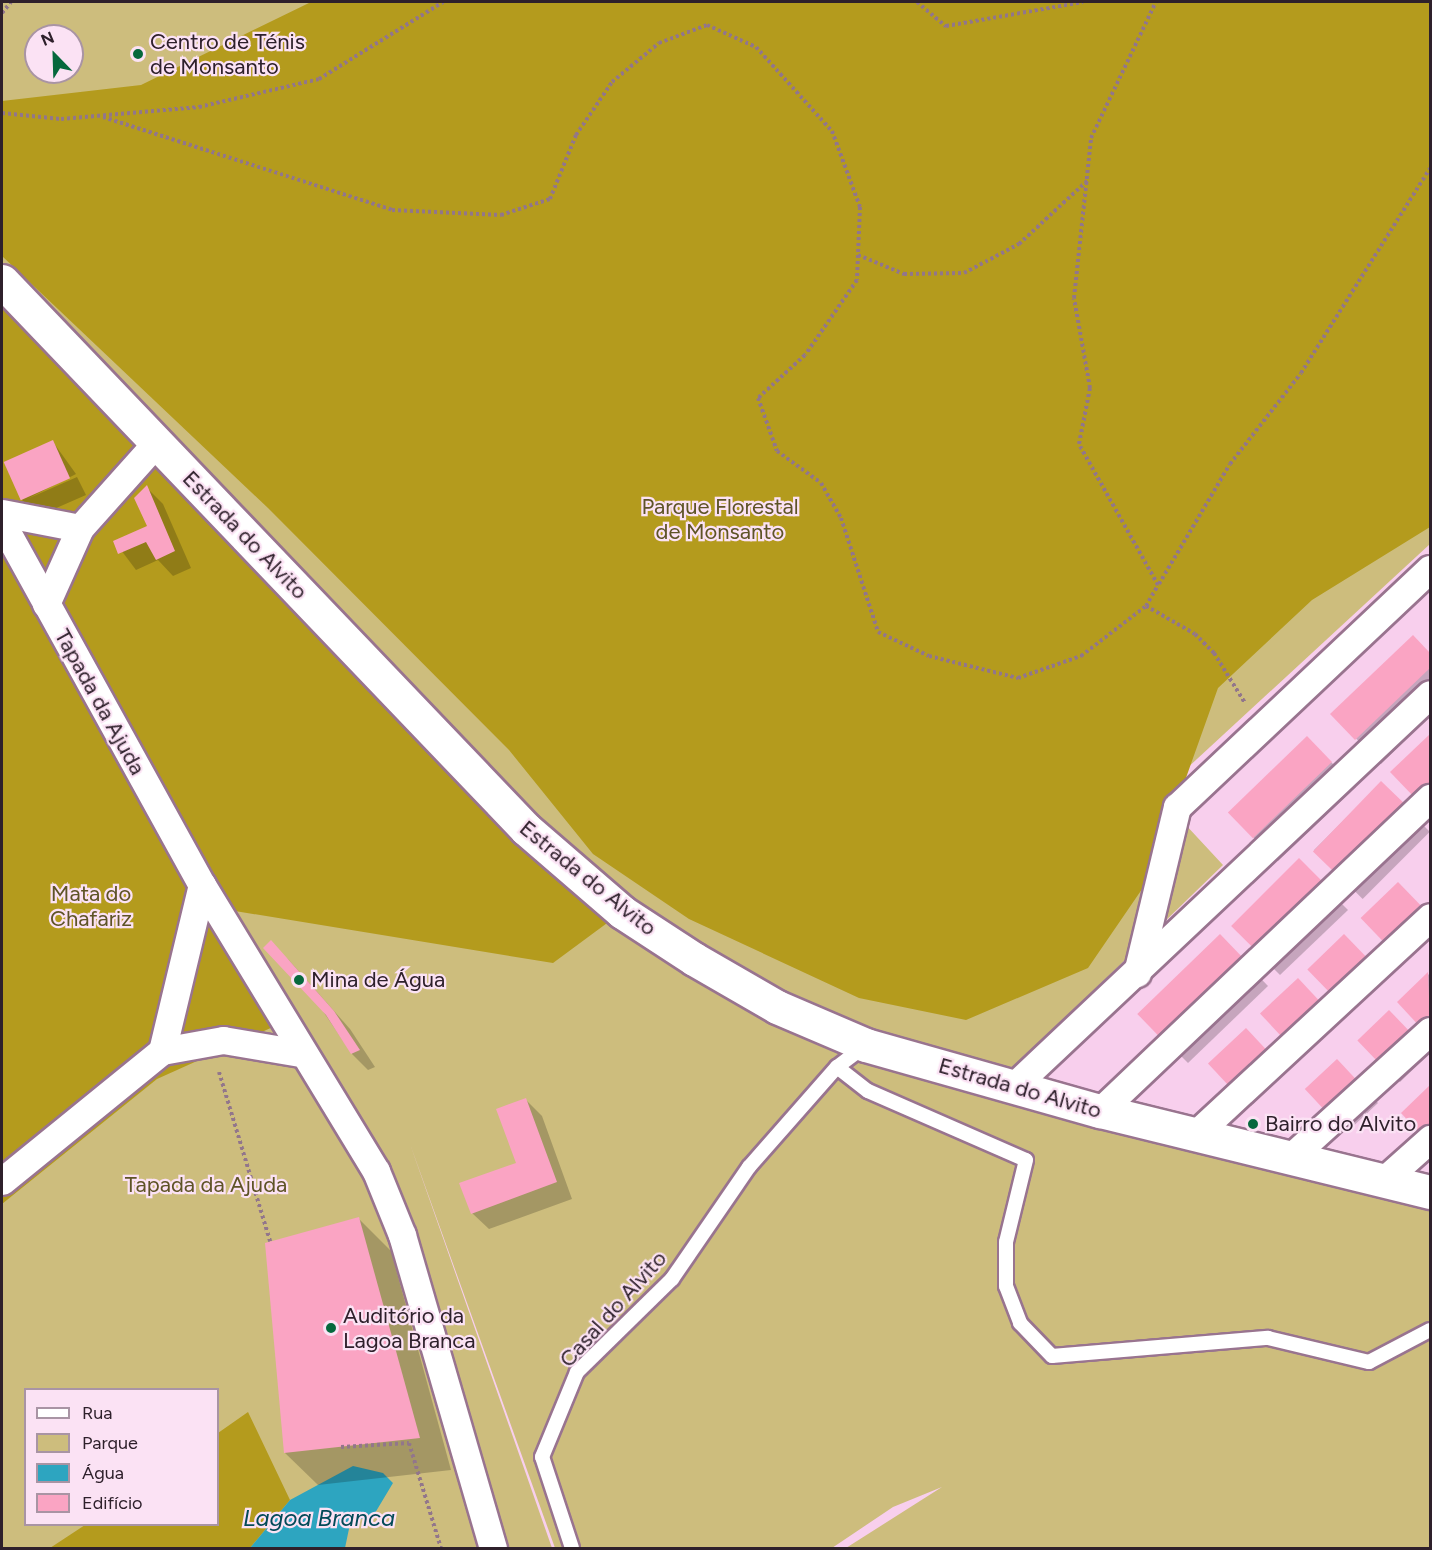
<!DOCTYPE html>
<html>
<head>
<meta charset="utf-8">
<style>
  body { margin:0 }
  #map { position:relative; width:1432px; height:1550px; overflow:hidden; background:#f8cfed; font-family:Figtree,sans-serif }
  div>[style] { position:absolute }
  .green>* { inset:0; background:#cdbd7d }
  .forest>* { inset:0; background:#b49b1d }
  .water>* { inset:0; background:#2da5c0 }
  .shadow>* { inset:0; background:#0003; transform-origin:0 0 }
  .building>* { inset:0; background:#faa4c3; transform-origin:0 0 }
  .path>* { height:4px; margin-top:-2px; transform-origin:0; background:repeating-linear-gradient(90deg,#92768b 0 3px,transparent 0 6px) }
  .roads { filter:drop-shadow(2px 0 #99748f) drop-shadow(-2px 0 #99748f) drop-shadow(0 2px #99748f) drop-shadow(0 -2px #99748f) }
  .lane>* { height:14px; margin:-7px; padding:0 7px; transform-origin:7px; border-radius:7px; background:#fff }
  .street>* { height:27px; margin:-13.5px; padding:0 13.5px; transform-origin:13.5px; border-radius:13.5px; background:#fff }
  .secondary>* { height:33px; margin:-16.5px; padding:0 16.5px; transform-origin:16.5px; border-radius:16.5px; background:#fff }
  .dots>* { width:16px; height:16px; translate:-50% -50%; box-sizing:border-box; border:3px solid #fbe2f4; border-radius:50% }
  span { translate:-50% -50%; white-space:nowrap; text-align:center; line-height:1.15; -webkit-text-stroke:4.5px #fbe2f4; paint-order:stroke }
  .poi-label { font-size:22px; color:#2e202b }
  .left { translate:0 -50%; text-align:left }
  .park-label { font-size:22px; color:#5e5326 }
  .street-label { font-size:22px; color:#2e202b }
  .water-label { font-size:24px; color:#034a58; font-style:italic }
  .frame { position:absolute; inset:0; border:3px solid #2e202b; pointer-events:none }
  .legend { position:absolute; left:24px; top:1388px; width:195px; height:138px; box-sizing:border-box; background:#fbe2f4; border:2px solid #a994a4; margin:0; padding:8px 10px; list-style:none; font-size:18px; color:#2e202b }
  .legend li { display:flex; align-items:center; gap:12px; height:30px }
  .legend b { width:30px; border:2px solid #a994a4 }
  .north { position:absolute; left:24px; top:24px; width:60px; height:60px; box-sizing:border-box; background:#fbe2f4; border:2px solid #a994a4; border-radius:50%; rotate:337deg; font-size:16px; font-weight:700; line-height:24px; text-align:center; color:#2e202b }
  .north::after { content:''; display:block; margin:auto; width:21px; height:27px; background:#06683d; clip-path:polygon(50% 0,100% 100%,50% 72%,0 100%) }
</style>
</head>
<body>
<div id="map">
  <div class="green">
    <div style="clip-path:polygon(evenodd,2px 2px,1430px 2px,1430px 544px,1158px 795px,1223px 865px,995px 1086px,1430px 1202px,1430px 1548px,846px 1548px,942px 1487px,893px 1507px,832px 1548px,555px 1548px,410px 1144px,552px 1548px,2px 1548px,2px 2px,36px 36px,72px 36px,72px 72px,36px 72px,36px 36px,2px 2px,26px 1390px,218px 1390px,218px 1524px,26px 1524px,26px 1390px)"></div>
  </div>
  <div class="forest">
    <div style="clip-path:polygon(311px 2px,1430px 2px,1430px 527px,1312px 600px,1218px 688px,1151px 876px,1088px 968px,966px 1020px,859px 998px,689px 919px,593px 854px,509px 750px,268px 508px,2px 256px,2px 101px,141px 85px)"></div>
    <div style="clip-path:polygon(2px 281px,622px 912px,553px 963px,229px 910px,295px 1017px,157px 1079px,2px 1204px)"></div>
    <div style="clip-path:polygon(248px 1412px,290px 1500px,250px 1548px,50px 1548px,85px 1525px,218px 1524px,218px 1433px)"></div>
  </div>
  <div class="water">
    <div style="clip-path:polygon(353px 1466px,383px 1473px,393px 1483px,375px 1513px,350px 1524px,345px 1548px,250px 1548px,290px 1500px)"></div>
  </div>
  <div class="shadow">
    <div style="clip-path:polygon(53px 442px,76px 474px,27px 499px,77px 477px,86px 495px,38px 516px,22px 500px)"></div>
    <div style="clip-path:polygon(147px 488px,163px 504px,191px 568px,173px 576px,158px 560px,136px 570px,115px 542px,149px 527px)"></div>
    <div style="clip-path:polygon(1413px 637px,1430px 654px,1430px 716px,1381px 764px,1332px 714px)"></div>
    <div style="clip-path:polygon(1430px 736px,1430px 811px,1393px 772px)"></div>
    <div style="clip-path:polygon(1307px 738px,1356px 787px,1278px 861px,1253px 837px)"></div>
    <div style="left:1381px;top:783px;width:69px;height:95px;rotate:45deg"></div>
    <div style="clip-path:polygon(1299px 861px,1348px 910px,1280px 975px,1255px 950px)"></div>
    <div style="clip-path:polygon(1220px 936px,1268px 986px,1188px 1063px,1163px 1038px)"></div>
    <div style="left:1344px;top:936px;width:59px;height:47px;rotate:46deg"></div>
    <div style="clip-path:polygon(287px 958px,350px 1029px,375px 1067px,368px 1070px,352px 1054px)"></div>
    <div style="clip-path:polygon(1428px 974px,1430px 976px,1430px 1035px,1399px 1002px)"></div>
    <div style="clip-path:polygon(1314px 997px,1338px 1022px,1304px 1056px,1263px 1014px)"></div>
    <div style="clip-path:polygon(1405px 1028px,1429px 1054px,1400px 1082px,1359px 1040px)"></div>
    <div style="clip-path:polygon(1262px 1047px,1286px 1072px,1251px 1106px,1234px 1090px)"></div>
    <div style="clip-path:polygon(1353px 1077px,1378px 1103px,1348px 1131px,1332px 1115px)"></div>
    <div style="clip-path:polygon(1430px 1087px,1430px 1142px,1403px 1113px)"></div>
    <div style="clip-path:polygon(525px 1099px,542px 1116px,572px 1199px,489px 1229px,472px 1213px,518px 1164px)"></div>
    <div style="clip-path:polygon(359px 1219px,391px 1251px,451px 1470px,318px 1485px,285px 1453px)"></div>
  </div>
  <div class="building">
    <div style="left:53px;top:440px;width:42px;height:54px;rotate:66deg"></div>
    <div style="clip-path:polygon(147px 485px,175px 551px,156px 560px,146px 542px,118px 554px,113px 541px,147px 526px,134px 498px)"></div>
    <div style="clip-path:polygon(1413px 635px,1430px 653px,1430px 668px,1355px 740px,1330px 714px)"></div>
    <div style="clip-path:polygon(1430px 734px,1430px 784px,1415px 798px,1390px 772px)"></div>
    <div style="left:1307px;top:736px;width:36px;height:110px;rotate:46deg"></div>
    <div style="left:1381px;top:781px;width:36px;height:98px;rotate:44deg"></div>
    <div style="left:1299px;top:858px;width:37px;height:96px;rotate:45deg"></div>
    <div style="left:1398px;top:882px;width:37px;height:52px;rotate:46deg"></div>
    <div style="left:1220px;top:934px;width:36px;height:115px;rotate:46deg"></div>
    <div style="left:1344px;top:934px;width:37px;height:51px;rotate:46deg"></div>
    <div style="clip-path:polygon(271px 940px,334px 1011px,360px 1050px,351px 1054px,326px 1015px,263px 948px)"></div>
    <div style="clip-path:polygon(1428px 972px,1430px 1021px,1422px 1029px,1397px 1002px)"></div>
    <div style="left:1298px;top:978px;width:37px;height:52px;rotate:47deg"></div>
    <div style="left:1389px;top:1010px;width:36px;height:44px;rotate:46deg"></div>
    <div style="left:1246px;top:1028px;width:37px;height:52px;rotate:47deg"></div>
    <div style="left:1337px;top:1059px;width:37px;height:44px;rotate:47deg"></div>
    <div style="clip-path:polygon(1430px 1085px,1430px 1136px,1426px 1140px,1401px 1113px)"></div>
    <div style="clip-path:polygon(526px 1098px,557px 1182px,471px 1214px,459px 1183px,516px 1163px,496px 1109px)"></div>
    <div style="clip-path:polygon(359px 1217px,420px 1438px,284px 1453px,265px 1243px)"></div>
  </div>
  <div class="path">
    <div style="left:917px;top:2px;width:38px;rotate:40deg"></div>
    <div style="left:946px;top:26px;width:139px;rotate:-9.9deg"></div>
    <div style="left:2px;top:13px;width:14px;rotate:-51deg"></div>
    <div style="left:2px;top:113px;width:59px;rotate:5.8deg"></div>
    <div style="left:61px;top:119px;width:139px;rotate:-5deg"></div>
    <div style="left:199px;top:107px;width:123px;rotate:-13.1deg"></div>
    <div style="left:319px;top:79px;width:146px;rotate:-31.8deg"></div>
    <div style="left:103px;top:117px;width:304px;rotate:17.8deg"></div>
    <div style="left:392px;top:210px;width:109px;rotate:2.6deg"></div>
    <div style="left:501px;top:215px;width:52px;rotate:-18.1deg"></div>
    <div style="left:550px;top:199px;width:69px;rotate:-67.9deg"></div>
    <div style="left:576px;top:135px;width:64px;rotate:-55.8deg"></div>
    <div style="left:612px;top:82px;width:61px;rotate:-39.7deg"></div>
    <div style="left:659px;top:43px;width:51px;rotate:-20.6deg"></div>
    <div style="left:707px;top:25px;width:54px;rotate:24.2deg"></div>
    <div style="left:756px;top:47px;width:113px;rotate:47.9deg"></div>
    <div style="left:832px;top:131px;width:81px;rotate:69.8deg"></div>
    <div style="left:860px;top:207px;width:73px;rotate:92.4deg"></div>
    <div style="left:857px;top:280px;width:91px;rotate:124.7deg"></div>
    <div style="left:805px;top:355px;width:64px;rotate:137.5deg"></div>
    <div style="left:758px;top:398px;width:56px;rotate:70.3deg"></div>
    <div style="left:777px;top:451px;width:54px;rotate:36deg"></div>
    <div style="left:821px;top:483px;width:40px;rotate:60.3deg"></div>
    <div style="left:841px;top:518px;width:120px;rotate:72deg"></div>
    <div style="left:878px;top:632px;width:56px;rotate:25.2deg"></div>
    <div style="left:929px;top:656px;width:92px;rotate:13.9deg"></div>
    <div style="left:1018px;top:678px;width:67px;rotate:-19.2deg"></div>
    <div style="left:1081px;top:656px;width:82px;rotate:-37.6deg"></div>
    <div style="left:1146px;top:606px;width:24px;rotate:-60deg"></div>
    <div style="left:1158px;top:585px;width:162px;rotate:-119.3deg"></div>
    <div style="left:1079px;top:444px;width:57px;rotate:-78.9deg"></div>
    <div style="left:1090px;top:388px;width:91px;rotate:-100.1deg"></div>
    <div style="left:1074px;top:298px;width:161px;rotate:-83.9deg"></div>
    <div style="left:1091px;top:138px;width:151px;rotate:-64.5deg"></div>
    <div style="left:858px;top:255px;width:50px;rotate:22.4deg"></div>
    <div style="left:904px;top:274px;width:60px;rotate:-1deg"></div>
    <div style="left:964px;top:273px;width:62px;rotate:-27.8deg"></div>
    <div style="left:1019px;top:244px;width:94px;rotate:-42.8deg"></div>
    <div style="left:1159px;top:584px;width:139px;rotate:-59.4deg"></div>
    <div style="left:1230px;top:464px;width:115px;rotate:-52deg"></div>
    <div style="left:1301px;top:373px;width:242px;rotate:-57.8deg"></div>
    <div style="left:1146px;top:606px;width:56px;rotate:29.7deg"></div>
    <div style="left:1195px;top:634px;width:27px;rotate:45deg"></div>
    <div style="left:1214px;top:653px;width:59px;rotate:58.2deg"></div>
    <div style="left:219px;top:1072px;width:177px;rotate:73.2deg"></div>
    <div style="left:341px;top:1447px;width:68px;rotate:-3.4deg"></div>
    <div style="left:409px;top:1443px;width:110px;rotate:73.1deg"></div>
  </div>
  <div class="roads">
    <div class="lane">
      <div style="left:837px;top:1067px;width:39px;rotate:38deg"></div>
      <div style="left:868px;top:1091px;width:172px;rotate:23.6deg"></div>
      <div style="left:1026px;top:1160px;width:84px;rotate:103.7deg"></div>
      <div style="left:1006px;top:1242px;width:44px;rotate:90deg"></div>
      <div style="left:1006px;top:1286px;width:40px;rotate:69deg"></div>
      <div style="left:1020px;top:1323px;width:46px;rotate:45.9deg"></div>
      <div style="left:1052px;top:1356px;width:217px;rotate:-4.8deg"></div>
      <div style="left:1268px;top:1338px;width:104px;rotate:13.4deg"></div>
      <div style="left:1369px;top:1362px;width:69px;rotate:-27.7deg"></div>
      <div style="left:572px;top:1548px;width:96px;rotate:-108.2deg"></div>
      <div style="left:542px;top:1457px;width:92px;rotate:-67.6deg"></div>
      <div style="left:577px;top:1372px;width:133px;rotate:-44.4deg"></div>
      <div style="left:672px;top:1279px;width:136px;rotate:-55.5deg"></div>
      <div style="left:749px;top:1167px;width:133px;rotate:-48.7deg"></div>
      <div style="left:837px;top:1067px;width:35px;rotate:-37deg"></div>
    </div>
    <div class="street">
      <div style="left:2px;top:513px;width:79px;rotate:10.9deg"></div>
      <div style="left:2px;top:523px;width:414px;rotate:61.1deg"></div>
      <div style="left:202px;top:885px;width:335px;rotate:58.7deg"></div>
      <div style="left:376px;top:1171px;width:69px;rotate:67.9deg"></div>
      <div style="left:402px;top:1235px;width:326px;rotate:73.8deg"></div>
      <div style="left:46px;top:604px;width:83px;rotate:-65.9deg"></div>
      <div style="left:80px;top:528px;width:114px;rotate:-48.2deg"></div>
      <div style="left:1137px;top:973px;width:171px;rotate:-76.5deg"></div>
      <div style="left:1177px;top:807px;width:347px;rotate:-43.3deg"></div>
      <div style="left:162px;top:1051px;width:171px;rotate:-76.5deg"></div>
      <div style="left:1015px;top:1085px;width:570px;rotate:-43.29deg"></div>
      <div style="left:1100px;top:1111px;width:455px;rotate:-43.5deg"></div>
      <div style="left:1198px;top:1132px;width:316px;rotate:-42.8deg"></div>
      <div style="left:1292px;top:1156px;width:186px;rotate:-42.2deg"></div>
      <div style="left:1384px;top:1180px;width:62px;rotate:-41.7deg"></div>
      <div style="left:2px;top:1181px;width:206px;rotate:-39.1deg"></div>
      <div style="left:162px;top:1051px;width:62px;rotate:-10.2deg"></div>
      <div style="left:223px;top:1040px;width:78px;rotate:9.6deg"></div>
    </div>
    <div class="secondary">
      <div style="left:2px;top:281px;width:758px;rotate:46.28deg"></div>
      <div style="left:526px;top:829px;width:127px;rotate:40.8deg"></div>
      <div style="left:622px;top:912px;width:86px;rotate:33.1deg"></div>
      <div style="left:694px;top:959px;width:96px;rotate:30deg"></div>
      <div style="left:777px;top:1007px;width:97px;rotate:23.1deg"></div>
      <div style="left:866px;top:1045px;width:243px;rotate:15.8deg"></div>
      <div style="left:1100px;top:1111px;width:340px;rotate:13.8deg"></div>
    </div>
  </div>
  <div class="dots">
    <div style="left:138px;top:54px;background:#06683d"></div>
    <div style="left:299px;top:980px;background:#06683d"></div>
    <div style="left:1253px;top:1124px;background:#06683d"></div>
    <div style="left:331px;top:1328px;background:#06683d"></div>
  </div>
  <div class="poi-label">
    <span class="left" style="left:150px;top:54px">Centro de Ténis<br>de Monsanto</span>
    <span class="left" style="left:311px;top:980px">Mina de Água</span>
    <span class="left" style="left:1265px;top:1124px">Bairro do Alvito</span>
    <span class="left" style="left:343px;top:1328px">Auditório da<br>Lagoa Branca</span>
  </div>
  <div class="park-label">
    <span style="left:720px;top:519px">Parque Florestal<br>de Monsanto</span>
    <span style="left:91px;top:906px">Mata do<br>Chafariz</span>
    <span style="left:206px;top:1185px">Tapada da Ajuda</span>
  </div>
  <div class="street-label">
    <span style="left:245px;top:535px;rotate:46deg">Estrada do Alvito</span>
    <span style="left:100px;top:702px;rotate:61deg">Tapada da Ajuda</span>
    <span style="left:588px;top:878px;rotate:39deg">Estrada do Alvito</span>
    <span style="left:1020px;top:1088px;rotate:16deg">Estrada do Alvito</span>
    <span style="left:613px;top:1309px;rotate:-48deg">Casal do Alvito</span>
  </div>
  <div class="water-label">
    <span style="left:319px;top:1518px">Lagoa Branca</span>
  </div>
  <div class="frame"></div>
  <ul class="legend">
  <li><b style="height:8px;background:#fff"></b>Rua</li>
  <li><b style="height:16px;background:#cdbd7d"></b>Parque</li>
  <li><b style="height:16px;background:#2da5c0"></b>Água</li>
  <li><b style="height:16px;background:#faa4c3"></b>Edifício</li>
  </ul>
  <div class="north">N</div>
</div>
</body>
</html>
